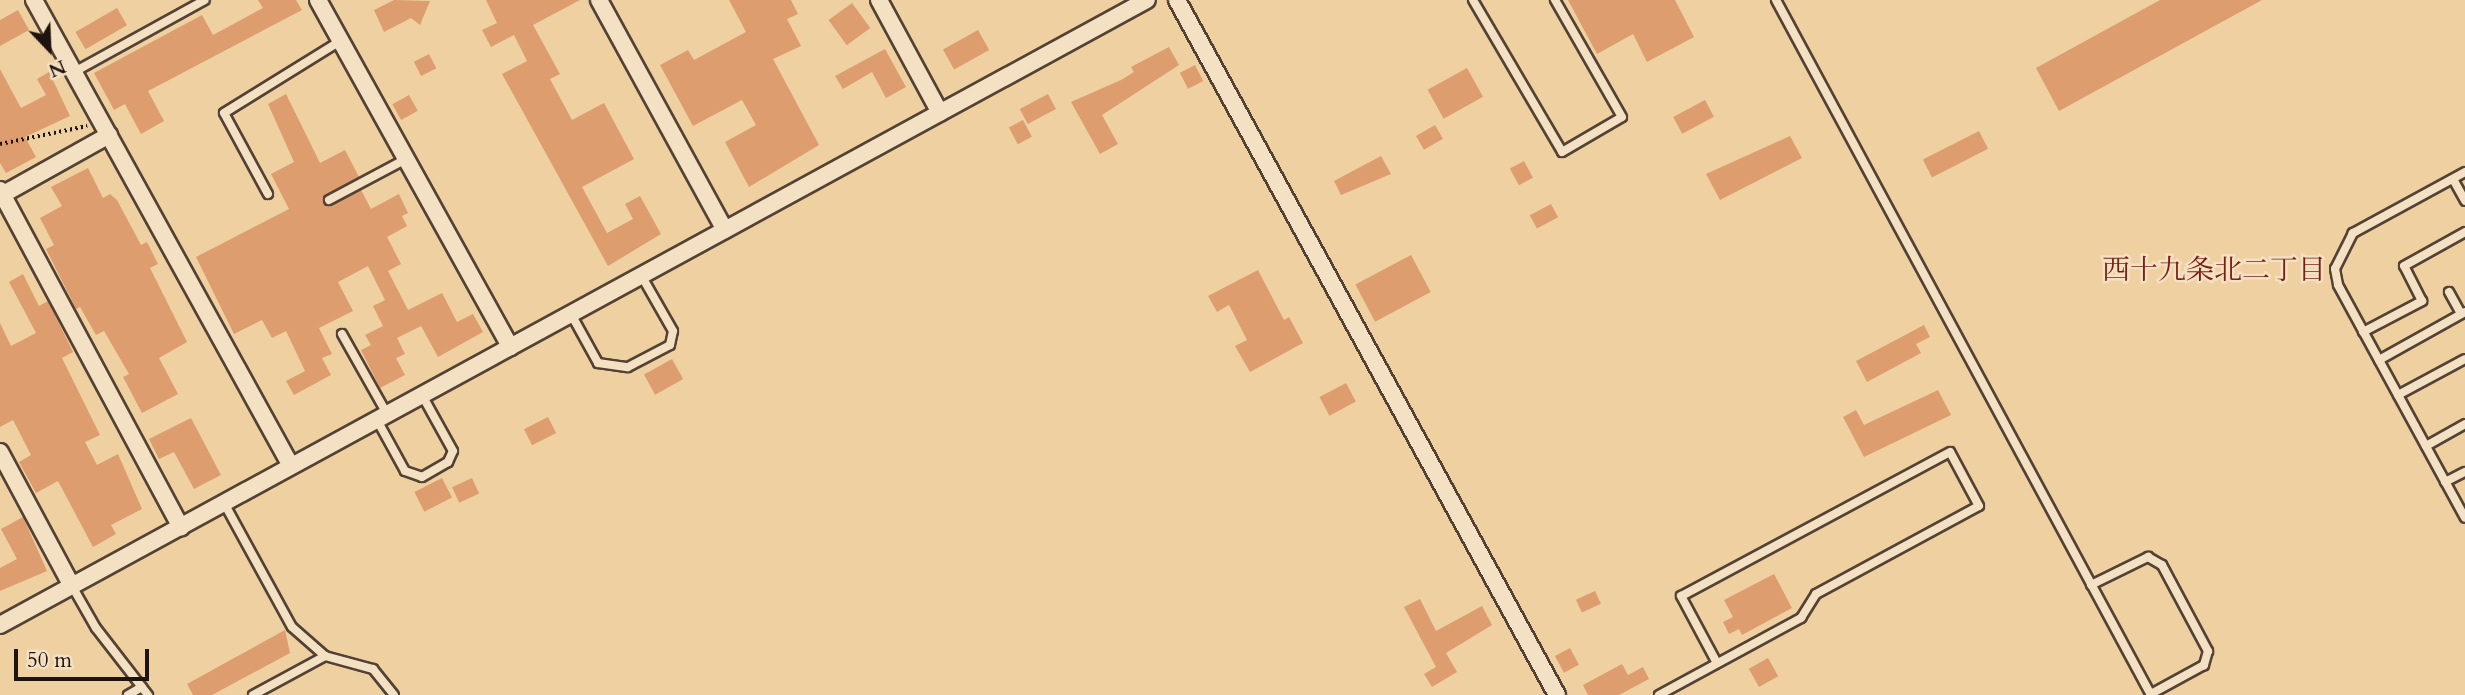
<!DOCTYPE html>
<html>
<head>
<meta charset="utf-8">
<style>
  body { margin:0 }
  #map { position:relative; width:2465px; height:695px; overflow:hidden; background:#eed0a1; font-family:Cardo,"Noto Serif JP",serif }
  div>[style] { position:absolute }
  .building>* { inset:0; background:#de9d6f; transform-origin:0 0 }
  .path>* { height:3.5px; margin-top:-1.75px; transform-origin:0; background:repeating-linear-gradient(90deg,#1f130f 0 2px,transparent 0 5.5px) }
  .roads { filter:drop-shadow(2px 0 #534234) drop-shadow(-2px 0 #534234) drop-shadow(0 2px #534234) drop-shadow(0 -2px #534234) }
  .service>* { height:8px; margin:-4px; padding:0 4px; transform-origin:4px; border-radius:4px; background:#f4e0c2 }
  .minor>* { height:16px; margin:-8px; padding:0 8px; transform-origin:8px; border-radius:8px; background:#f4e0c2 }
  span { translate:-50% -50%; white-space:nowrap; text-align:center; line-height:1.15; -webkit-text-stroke:5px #f4e0c2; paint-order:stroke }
  .neighbourhood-label { font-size:28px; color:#7a1f14 }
  .north { position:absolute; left:14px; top:14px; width:70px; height:70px; -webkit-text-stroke:5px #f4e0c2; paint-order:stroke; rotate:157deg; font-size:19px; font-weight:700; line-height:28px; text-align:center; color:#1f130f }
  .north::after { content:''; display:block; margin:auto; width:24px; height:32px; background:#1f130f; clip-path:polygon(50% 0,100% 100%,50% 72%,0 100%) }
  .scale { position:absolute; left:14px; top:649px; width:135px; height:32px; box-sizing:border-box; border:4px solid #1f130f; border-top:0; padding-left:9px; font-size:21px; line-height:24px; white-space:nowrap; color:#1f130f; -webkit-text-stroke:5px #f4e0c2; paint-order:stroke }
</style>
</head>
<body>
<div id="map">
  <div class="building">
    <div style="clip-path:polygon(258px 0,296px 0,302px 10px,148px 91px,164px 121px,141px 134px,125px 104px,114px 110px,94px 73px,202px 15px,213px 35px,263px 8px)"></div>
    <div style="clip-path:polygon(394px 0,430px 1px,420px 25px,411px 18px,384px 32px,374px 10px)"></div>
    <div style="clip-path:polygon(486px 0,580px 0,533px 25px,560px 74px,550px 79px,572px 120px,604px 103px,634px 159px,582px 187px,607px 233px,633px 219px,625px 204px,640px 196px,661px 234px,608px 266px,502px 74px,527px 61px,514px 35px,491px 47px,482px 30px,497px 23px)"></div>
    <div style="clip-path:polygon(729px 0,791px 0,798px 14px,787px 19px,801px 46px,773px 59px,819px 145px,749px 187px,725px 142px,756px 125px,742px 100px,693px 126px,660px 65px,688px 50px,694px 60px,746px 32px)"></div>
    <div style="clip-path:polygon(1568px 0,1675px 0,1694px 37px,1647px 62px,1633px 34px,1597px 54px)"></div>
    <div style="clip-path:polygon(2160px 0,2262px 0,2059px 111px,2036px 68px)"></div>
    <div style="left:852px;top:3px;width:31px;height:29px;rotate:54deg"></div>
    <div style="left:117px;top:8px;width:20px;height:48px;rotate:60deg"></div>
    <div style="clip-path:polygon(18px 10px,29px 30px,0 46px,0 20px)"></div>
    <div style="left:978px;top:30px;width:23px;height:40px;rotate:61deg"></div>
    <div style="clip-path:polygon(1169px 47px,1179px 65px,1102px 115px,1118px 144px,1100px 154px,1071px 102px,1121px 80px,1134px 72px,1131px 67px)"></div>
    <div style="clip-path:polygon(885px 49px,906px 87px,886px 98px,872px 72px,843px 89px,835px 76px)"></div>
    <div style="left:429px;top:54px;width:16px;height:17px;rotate:63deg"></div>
    <div style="left:1195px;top:65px;width:18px;height:17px;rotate:63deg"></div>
    <div style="left:1467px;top:68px;width:33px;height:45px;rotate:61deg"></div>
    <div style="clip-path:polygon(0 69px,21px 108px,46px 95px,37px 79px,49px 72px,70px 116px,25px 137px,36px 157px,6px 173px,0 163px)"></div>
    <div style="clip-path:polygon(286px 94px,320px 163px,345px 150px,359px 177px,325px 195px,325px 205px,361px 190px,371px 209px,399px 194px,408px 213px,402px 216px,407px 226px,387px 237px,401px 264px,388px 271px,408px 310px,442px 293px,457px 322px,473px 314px,483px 332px,438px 357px,421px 326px,397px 338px,405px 354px,396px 358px,405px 375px,380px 388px,361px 350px,371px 345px,365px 335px,383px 326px,373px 306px,385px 300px,368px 266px,338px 282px,353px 311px,319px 328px,332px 354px,322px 358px,331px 375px,294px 395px,286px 381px,305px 371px,286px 331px,272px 338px,262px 320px,234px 334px,196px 257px,289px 209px,271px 174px,294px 162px,268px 104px)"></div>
    <div style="left:1048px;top:94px;width:17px;height:32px;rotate:62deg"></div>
    <div style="left:409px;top:95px;width:18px;height:19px;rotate:61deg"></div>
    <div style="left:1705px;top:100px;width:19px;height:36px;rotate:62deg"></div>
    <div style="left:1023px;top:120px;width:19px;height:16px;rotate:62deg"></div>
    <div style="left:1435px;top:125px;width:16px;height:22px;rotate:60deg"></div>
    <div style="left:1979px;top:131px;width:20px;height:63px;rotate:63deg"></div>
    <div style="clip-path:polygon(1790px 136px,1802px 158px,1720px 200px,1706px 174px)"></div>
    <div style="clip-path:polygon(1381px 156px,1391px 174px,1341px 195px,1334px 181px)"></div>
    <div style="left:1524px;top:161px;width:19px;height:16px;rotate:62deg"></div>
    <div style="clip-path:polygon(88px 168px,103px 198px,110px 194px,117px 200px,141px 245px,147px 242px,158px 264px,150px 268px,187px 342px,159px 358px,178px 394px,142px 413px,123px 377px,129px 374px,104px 331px,96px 335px,80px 307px,76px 309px,46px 249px,54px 245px,40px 218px,62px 206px,51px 187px)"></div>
    <div style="left:1551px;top:204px;width:15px;height:24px;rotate:62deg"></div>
    <div style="left:1411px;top:255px;width:42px;height:63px;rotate:62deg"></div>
    <div style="clip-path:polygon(1258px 270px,1284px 320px,1289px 317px,1303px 343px,1250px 372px,1235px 346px,1247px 340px,1229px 305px,1217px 312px,1208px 296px)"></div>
    <div style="clip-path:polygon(23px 274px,39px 306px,48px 301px,73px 352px,62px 358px,100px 435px,85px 442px,97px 465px,118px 454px,142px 509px,111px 525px,116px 534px,93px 547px,58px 481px,36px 493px,19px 462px,31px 455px,13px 420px,0 427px,0 323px,11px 346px,36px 333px,9px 282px)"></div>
    <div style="clip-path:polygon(1924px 325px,1930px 337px,1916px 344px,1921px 353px,1867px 382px,1856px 361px)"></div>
    <div style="left:672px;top:359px;width:23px;height:32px;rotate:61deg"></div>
    <div style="left:1346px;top:383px;width:21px;height:30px;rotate:62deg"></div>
    <div style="clip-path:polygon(1938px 390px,1951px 415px,1864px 457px,1843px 417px,1856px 410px,1864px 425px)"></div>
    <div style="left:548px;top:417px;width:18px;height:27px;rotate:63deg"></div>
    <div style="clip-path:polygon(191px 418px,221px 475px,194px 489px,174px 452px,159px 459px,149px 439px)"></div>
    <div style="left:442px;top:478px;width:22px;height:31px;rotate:63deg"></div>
    <div style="left:472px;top:478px;width:17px;height:22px;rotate:65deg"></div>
    <div style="clip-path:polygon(23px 517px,47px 571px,0 591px,0 568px,17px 559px,1px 529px)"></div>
    <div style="clip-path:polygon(1774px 574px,1792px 608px,1742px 635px,1739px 629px,1729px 634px,1723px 622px,1733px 617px,1724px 600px)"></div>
    <div style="left:1595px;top:591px;width:14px;height:21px;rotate:65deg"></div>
    <div style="clip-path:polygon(1420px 599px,1436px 631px,1482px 606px,1492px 625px,1446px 653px,1457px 672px,1432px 687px,1424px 674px,1436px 667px,1404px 607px)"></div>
    <div style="clip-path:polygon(285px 630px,290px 653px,212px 695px,193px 695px,187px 684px)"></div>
    <div style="left:1570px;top:648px;width:19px;height:17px;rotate:62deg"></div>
    <div style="left:1768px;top:658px;width:21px;height:22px;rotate:61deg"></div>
    <div style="clip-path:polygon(1622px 664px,1628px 675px,1643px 667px,1649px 679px,1619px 695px,1588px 695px,1583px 685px)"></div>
  </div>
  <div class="path">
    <div style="left:0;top:144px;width:89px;rotate:-11.7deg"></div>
  </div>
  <div class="roads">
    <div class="service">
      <div style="left:1473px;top:0;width:176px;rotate:59.6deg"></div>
      <div style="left:1562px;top:152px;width:69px;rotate:-30.3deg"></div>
      <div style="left:1622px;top:117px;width:135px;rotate:-119.8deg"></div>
      <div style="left:1776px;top:0;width:790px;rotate:61.65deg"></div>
      <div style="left:74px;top:72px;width:149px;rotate:-28.8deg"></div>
      <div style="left:2465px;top:172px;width:128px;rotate:151.4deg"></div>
      <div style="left:2353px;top:233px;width:40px;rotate:116.6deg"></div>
      <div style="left:2335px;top:269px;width:16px;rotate:79deg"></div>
      <div style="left:2338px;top:285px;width:265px;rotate:61.4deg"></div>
      <div style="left:2453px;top:179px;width:25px;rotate:61deg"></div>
      <div style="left:268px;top:194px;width:92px;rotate:-118.5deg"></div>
      <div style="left:224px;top:113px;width:137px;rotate:-31.8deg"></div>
      <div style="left:329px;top:200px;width:87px;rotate:-28deg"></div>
      <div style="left:2449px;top:292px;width:25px;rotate:61deg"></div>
      <div style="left:571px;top:314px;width:56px;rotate:61.1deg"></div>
      <div style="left:598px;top:363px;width:30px;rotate:8deg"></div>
      <div style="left:628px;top:367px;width:47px;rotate:-27.6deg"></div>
      <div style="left:670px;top:345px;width:14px;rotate:-78deg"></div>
      <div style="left:673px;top:331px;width:64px;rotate:-119.7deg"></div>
      <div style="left:2363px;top:332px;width:67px;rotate:-27.7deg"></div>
      <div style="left:2422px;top:301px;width:39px;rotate:-117deg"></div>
      <div style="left:2404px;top:266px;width:70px;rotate:-29.1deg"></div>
      <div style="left:342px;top:334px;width:92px;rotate:60.6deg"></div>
      <div style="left:2379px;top:360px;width:98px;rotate:-29.2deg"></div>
      <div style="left:2398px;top:395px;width:76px;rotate:-28.2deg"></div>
      <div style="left:377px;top:420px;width:58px;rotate:61.2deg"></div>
      <div style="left:405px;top:471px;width:18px;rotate:19deg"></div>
      <div style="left:422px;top:477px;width:30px;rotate:-30deg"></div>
      <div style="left:448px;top:462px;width:12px;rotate:-66deg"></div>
      <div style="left:453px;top:451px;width:64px;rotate:-119deg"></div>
      <div style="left:2426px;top:446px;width:45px;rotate:-29.4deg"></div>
      <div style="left:2445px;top:482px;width:22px;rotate:-27deg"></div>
      <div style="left:224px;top:503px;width:141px;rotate:61.3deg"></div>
      <div style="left:292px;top:627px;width:44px;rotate:41.3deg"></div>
      <div style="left:325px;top:656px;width:50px;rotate:15.2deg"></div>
      <div style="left:373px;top:669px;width:33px;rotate:51deg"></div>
      <div style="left:2091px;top:585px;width:64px;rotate:-26.2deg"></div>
      <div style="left:2148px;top:557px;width:16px;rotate:30deg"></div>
      <div style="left:2162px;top:565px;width:98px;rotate:61.9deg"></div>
      <div style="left:2208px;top:651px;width:15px;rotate:106deg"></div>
      <div style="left:2204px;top:665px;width:60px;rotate:151.3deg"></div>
      <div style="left:72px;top:586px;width:48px;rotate:60.3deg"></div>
      <div style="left:96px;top:628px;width:85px;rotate:52.2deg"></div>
      <div style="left:128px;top:695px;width:16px;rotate:-30deg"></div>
      <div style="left:253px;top:695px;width:82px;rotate:-28.4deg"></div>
      <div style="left:1659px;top:695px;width:162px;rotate:-28.5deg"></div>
      <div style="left:1801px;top:618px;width:28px;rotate:-58deg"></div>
      <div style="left:1816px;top:594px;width:185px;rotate:-28.4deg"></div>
      <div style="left:1979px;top:506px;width:61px;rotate:-118.2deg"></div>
      <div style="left:1950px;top:452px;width:305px;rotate:151.8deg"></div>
      <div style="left:1681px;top:596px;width:76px;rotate:61.8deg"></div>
    </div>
    <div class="minor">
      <div style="left:34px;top:0;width:532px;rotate:61.12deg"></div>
      <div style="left:318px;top:0;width:397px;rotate:61deg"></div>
      <div style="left:599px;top:0;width:262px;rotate:61.3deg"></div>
      <div style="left:879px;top:0;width:128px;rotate:61.6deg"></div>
      <div style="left:1177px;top:0;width:792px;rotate:61.33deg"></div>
      <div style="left:0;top:190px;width:383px;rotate:61.8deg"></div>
      <div style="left:0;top:196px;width:125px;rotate:-29.2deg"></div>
      <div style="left:0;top:452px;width:152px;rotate:61.8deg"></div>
      <div style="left:0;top:625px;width:1306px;rotate:-28.59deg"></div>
    </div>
  </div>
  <div class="neighbourhood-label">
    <span style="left:2214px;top:270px">西十九条北二丁目</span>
  </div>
  <div class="north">N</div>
  <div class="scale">50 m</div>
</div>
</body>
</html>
